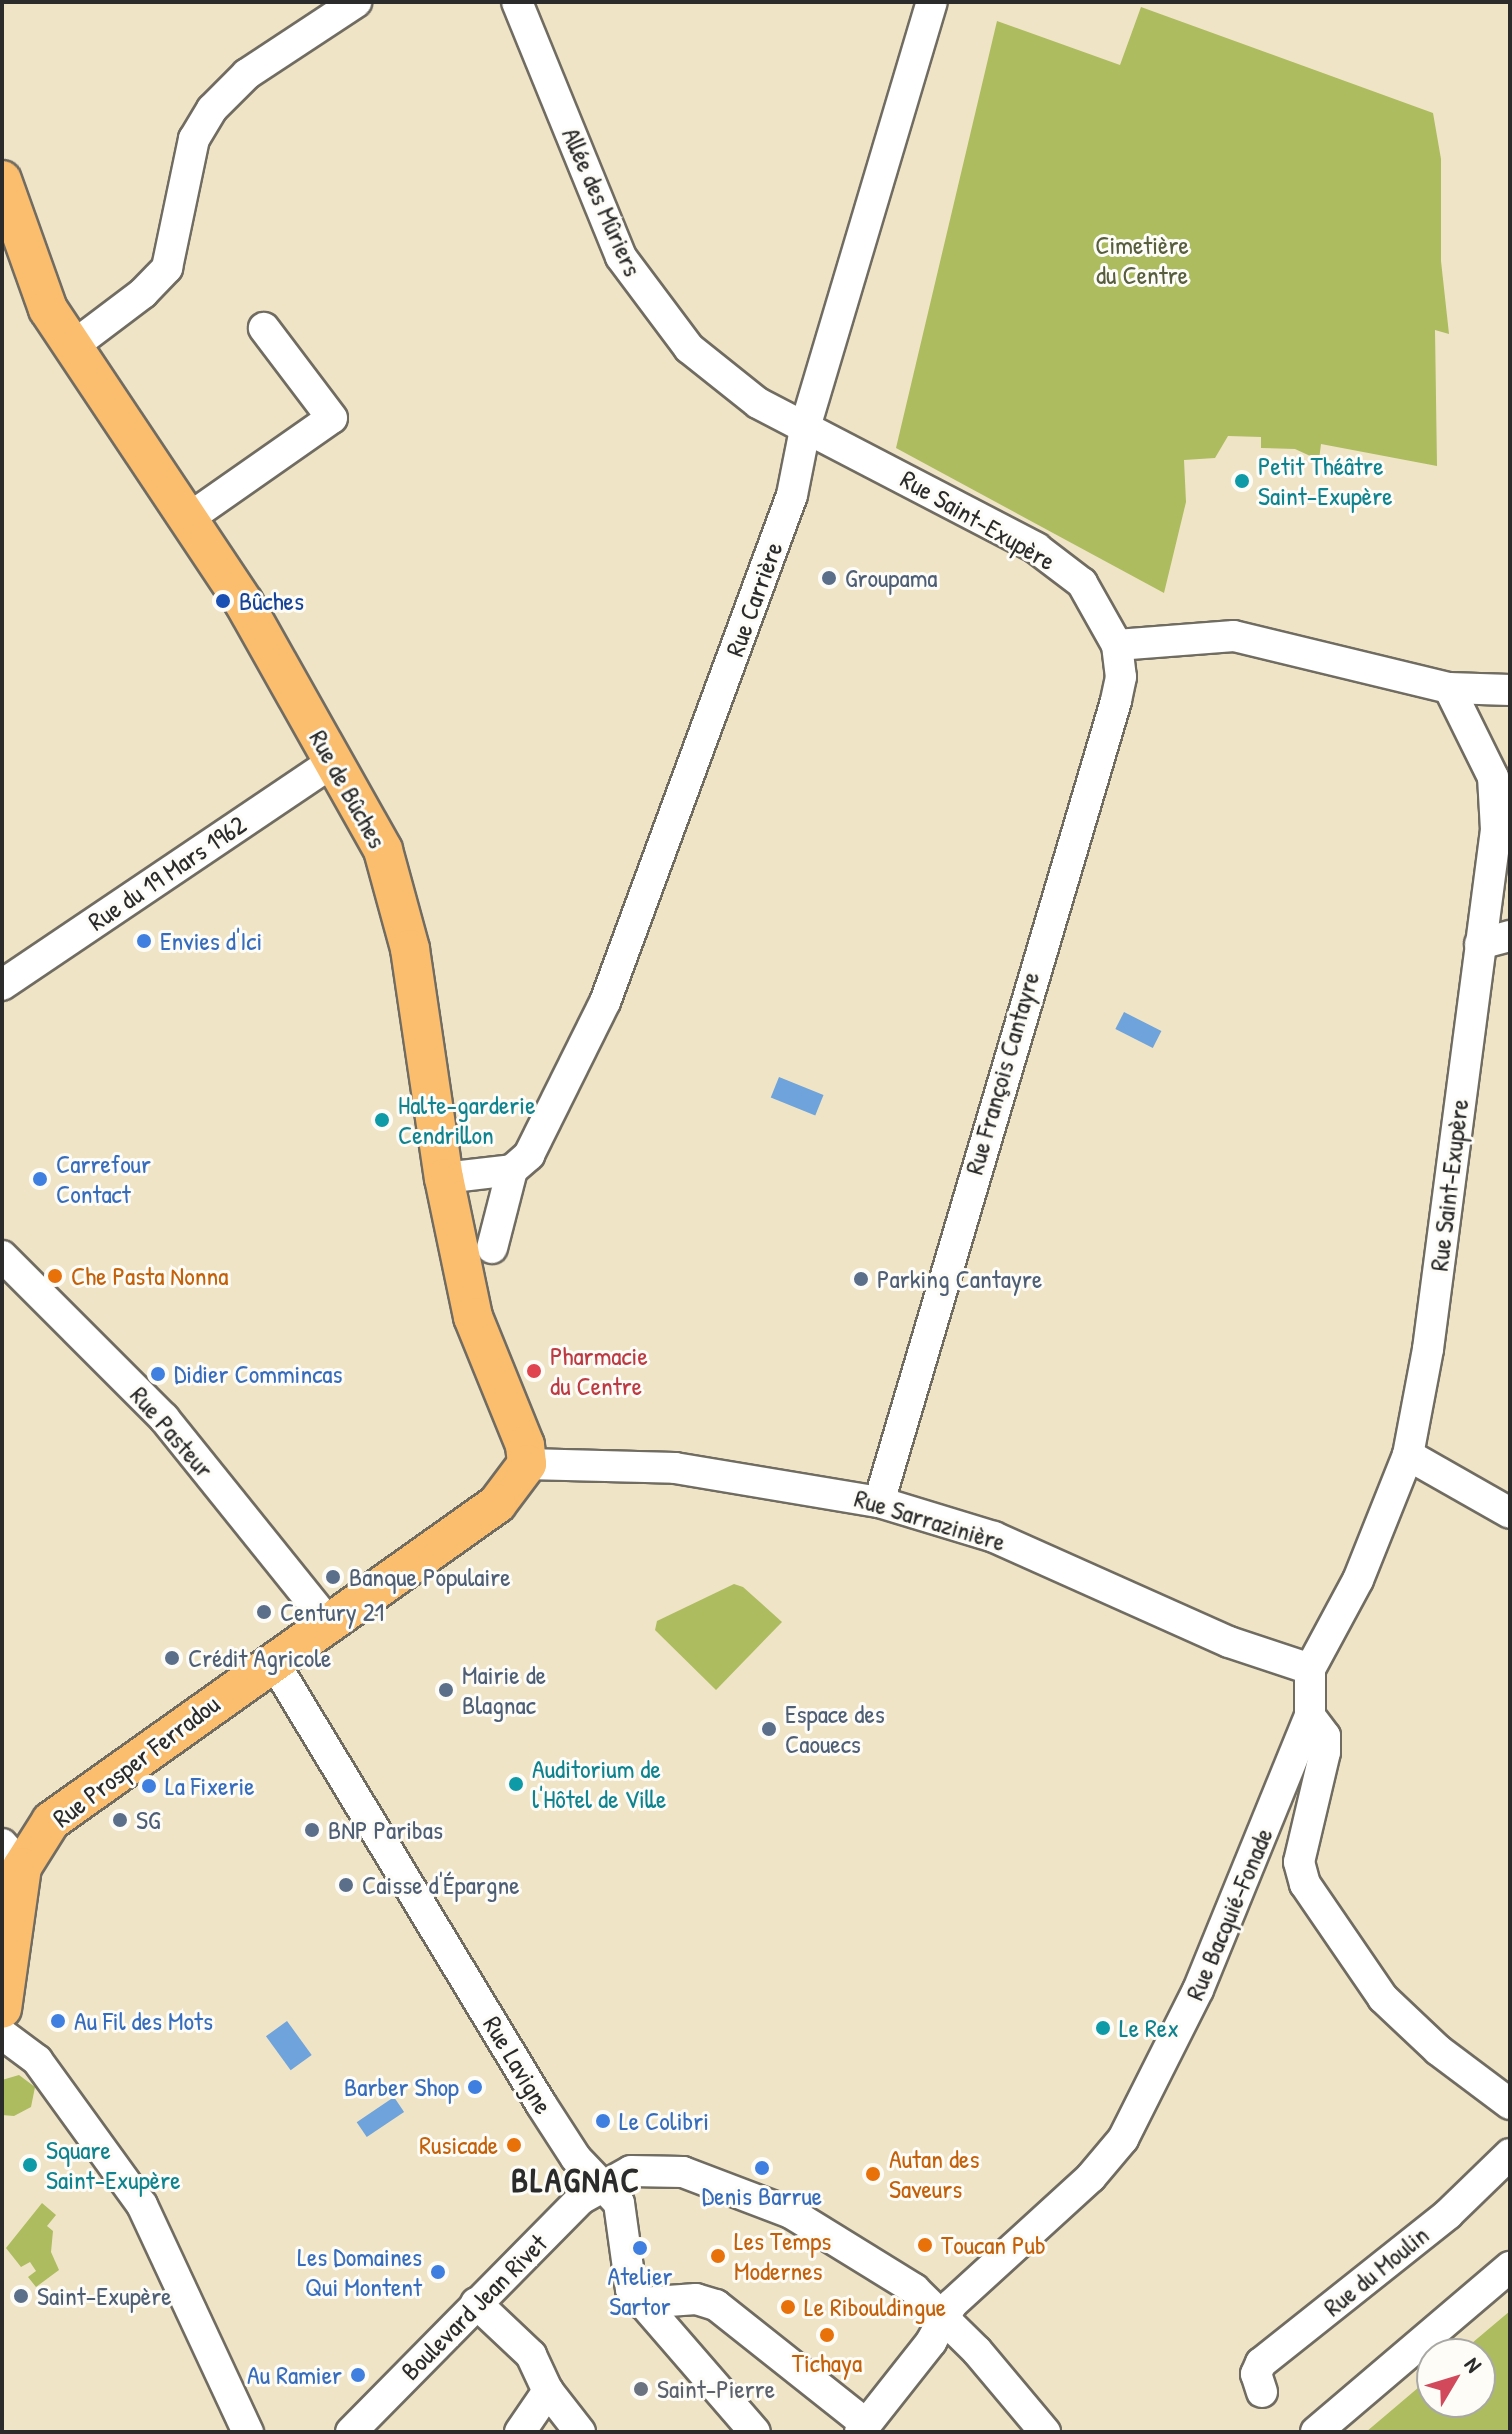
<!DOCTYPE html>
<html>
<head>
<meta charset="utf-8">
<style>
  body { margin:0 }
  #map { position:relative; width:1512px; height:2434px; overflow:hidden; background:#f0e4c7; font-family:"Patrick Hand",sans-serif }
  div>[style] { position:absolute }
  .green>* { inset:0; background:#acbc5f }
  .water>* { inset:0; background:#6ea3db; transform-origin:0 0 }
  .roads { filter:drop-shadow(2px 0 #706c62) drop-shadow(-2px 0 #706c62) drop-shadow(0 2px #706c62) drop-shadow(0 -2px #706c62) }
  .minor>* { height:30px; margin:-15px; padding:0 15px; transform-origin:15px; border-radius:15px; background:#fff }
  .major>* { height:38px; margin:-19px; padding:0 19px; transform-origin:19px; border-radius:19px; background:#fbbd6e }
  .dots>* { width:22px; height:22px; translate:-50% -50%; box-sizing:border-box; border:4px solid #fdfcf7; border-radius:50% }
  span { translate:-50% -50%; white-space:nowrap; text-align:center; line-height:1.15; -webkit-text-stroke:6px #fdfcf7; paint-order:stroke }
  .street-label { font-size:26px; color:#2b2b2b }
  .park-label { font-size:26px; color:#585e3d }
  .culture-label { font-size:26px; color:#0d838f }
  .left { translate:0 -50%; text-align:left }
  .service-label { font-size:26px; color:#4e5e75 }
  .transit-label { font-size:26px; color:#164399 }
  .shop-label { font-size:26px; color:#366cbe }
  .right { translate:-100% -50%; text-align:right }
  .food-label { font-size:26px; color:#c56008 }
  .health-label { font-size:26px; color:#be3a42 }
  .worship-label { font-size:26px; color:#5b616d }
  .district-label { font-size:34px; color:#2b2b2b; font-weight:700; letter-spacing:2px }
  .frame { position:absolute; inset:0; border:4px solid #2b2b2b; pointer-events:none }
  .north { position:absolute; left:1416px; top:2338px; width:80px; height:80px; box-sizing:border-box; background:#fdfcf7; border:2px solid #a9a8a5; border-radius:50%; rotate:52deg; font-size:22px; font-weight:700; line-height:32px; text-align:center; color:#2b2b2b }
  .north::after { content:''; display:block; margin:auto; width:28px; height:36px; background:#d1495b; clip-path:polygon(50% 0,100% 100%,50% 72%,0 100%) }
</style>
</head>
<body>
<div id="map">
  <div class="green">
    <div style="clip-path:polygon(1141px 7px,1433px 113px,1441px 159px,1441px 261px,1449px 334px,1435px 330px,1437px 466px,1321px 444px,1319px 460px,1295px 449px,1261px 448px,1261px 437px,1228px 436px,1215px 458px,1184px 460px,1186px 502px,1164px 593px,896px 448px,997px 21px,1120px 65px)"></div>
    <div style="clip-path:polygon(734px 1584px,743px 1587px,782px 1622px,716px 1690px,655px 1630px,657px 1621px)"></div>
    <div style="clip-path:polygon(19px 2075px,35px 2087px,31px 2107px,14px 2116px,2px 2115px,2px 2080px)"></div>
    <div style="clip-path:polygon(42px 2203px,56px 2215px,47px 2226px,53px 2231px,51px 2252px,59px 2270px,36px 2287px,28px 2277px,36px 2271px,30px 2262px,21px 2267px,6px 2248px)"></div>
    <div style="clip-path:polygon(1510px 2311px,1510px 2432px,1366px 2432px,1432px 2376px,1432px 2402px,1480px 2402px,1480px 2354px,1459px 2354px)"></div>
  </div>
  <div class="water">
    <div style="left:1124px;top:1012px;width:42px;height:19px;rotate:27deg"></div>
    <div style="left:779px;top:1077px;width:48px;height:22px;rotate:22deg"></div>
    <div style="left:287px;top:2021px;width:42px;height:26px;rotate:54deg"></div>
    <div style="left:394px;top:2097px;width:18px;height:45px;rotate:56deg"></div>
  </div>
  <div class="roads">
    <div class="minor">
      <div style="left:517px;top:2px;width:275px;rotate:67.8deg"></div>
      <div style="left:621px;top:257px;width:114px;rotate:53.2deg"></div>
      <div style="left:689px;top:348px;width:88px;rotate:38.6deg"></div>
      <div style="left:758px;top:403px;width:314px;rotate:27.5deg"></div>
      <div style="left:1036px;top:548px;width:58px;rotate:37.3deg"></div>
      <div style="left:1082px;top:583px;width:71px;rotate:60.6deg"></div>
      <div style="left:1117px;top:645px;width:32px;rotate:83deg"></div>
      <div style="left:1121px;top:677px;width:25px;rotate:102deg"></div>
      <div style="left:1116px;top:701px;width:835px;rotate:106.48deg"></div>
      <div style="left:73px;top:346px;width:88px;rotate:-37.1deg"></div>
      <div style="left:143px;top:293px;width:35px;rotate:-46deg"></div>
      <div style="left:167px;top:268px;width:132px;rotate:-78.2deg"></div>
      <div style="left:194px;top:139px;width:35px;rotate:-59deg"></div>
      <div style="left:212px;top:109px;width:49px;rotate:-45deg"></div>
      <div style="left:247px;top:74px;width:131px;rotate:-33.4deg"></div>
      <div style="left:189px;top:518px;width:174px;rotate:-35deg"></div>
      <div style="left:332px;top:418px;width:113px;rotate:-127.1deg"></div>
      <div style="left:1117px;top:645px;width:117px;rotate:-4.4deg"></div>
      <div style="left:1234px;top:636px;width:221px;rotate:13.6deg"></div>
      <div style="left:1449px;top:688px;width:61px;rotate:1.9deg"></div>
      <div style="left:1480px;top:944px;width:31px;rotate:-15deg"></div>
      <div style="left:2px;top:985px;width:399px;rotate:-34deg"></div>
      <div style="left:444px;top:1178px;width:68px;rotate:-6.7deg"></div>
      <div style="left:512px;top:1170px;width:23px;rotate:-41deg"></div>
      <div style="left:529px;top:1155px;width:171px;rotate:-63.6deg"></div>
      <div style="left:605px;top:1002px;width:540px;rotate:-69.75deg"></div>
      <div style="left:792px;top:495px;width:72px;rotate:-78.8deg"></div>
      <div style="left:806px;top:424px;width:440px;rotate:-73.4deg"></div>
      <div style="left:492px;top:1248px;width:81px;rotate:-75.6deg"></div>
      <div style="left:2px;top:1256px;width:229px;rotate:45deg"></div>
      <div style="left:164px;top:1418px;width:260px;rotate:51.2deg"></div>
      <div style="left:1408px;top:1455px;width:117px;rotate:29.6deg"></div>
      <div style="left:527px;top:1464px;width:148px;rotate:1.5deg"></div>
      <div style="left:675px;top:1468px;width:207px;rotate:9.5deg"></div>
      <div style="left:879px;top:1502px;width:120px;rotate:16.9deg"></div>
      <div style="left:994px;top:1537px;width:257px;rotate:24.1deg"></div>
      <div style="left:1229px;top:1642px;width:85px;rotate:18.4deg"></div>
      <div style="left:273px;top:1661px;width:518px;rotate:58.83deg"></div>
      <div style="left:541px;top:2104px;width:64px;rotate:57.1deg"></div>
      <div style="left:576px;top:2158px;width:62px;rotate:46.3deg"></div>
      <div style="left:619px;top:2203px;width:87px;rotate:82.1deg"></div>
      <div style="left:631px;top:2289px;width:189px;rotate:49.1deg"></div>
      <div style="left:1310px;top:1669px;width:101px;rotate:-61.7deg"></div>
      <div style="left:1358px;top:1580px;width:135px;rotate:-68.2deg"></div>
      <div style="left:1408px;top:1455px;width:108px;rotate:-79.3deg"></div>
      <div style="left:1428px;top:1349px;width:523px;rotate:-82.54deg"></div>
      <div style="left:1496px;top:830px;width:53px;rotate:-93.2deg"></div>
      <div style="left:1493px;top:777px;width:99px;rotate:-116.3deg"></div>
      <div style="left:1310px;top:1669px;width:47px;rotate:90deg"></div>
      <div style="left:1310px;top:1716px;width:25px;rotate:53deg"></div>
      <div style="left:1325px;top:1736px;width:16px;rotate:90deg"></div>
      <div style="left:1325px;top:1752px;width:113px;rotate:103.3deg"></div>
      <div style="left:1299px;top:1862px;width:23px;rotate:75deg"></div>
      <div style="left:1305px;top:1884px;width:138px;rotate:55.6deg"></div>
      <div style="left:1383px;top:1998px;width:76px;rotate:43.4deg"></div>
      <div style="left:1438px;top:2050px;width:90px;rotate:36.9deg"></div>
      <div style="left:2px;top:1844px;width:30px;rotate:49deg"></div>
      <div style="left:2px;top:2034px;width:44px;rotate:36.6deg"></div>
      <div style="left:37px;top:2060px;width:179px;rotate:54.1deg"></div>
      <div style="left:142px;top:2205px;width:251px;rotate:65deg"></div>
      <div style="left:476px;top:2303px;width:76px;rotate:43.4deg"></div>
      <div style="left:531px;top:2355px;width:40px;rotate:65deg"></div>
      <div style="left:548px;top:2391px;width:52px;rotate:52deg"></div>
      <div style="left:641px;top:2303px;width:55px;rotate:-4.2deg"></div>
      <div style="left:696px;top:2299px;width:21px;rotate:17deg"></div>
      <div style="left:716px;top:2305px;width:191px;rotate:38.4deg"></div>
      <div style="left:1262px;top:2392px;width:19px;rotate:-108deg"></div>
      <div style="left:1256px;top:2374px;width:12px;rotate:-66deg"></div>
      <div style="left:1261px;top:2363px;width:239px;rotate:-38.5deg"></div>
      <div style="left:1448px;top:2214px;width:86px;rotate:-44.1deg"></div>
      <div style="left:351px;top:2432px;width:327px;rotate:-45.4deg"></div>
      <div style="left:581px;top:2199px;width:57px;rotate:-29.2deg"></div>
      <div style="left:631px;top:2171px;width:52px;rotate:1.1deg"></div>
      <div style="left:683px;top:2172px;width:116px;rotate:20.8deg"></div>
      <div style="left:791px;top:2213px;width:145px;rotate:31.7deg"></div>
      <div style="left:914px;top:2289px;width:88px;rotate:44.5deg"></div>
      <div style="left:977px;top:2351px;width:106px;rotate:50deg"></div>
      <div style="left:520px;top:2432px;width:50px;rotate:-55.7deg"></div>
      <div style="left:860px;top:2432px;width:115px;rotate:-51.7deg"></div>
      <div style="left:931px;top:2342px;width:43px;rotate:-61.1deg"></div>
      <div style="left:952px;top:2304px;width:188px;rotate:-42.4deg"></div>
      <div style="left:1091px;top:2177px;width:50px;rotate:-49.9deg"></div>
      <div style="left:1123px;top:2139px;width:167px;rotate:-63.3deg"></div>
      <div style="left:1198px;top:1990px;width:296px;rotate:-67.8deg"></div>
      <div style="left:1316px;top:2432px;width:255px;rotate:-40.4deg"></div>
    </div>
    <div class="major">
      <div style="left:2px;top:180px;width:137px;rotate:70.4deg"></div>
      <div style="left:48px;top:309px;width:353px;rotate:56.3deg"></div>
      <div style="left:244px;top:603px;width:283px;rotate:60.6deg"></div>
      <div style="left:383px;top:850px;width:103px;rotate:74.7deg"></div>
      <div style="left:410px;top:949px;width:232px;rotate:81.6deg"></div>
      <div style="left:444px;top:1178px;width:142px;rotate:78.2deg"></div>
      <div style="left:473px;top:1317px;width:138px;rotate:67.9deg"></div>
      <div style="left:525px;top:1445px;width:19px;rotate:84deg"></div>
      <div style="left:527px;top:1464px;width:50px;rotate:126.9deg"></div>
      <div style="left:497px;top:1504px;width:547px;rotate:144.6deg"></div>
      <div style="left:51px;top:1821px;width:54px;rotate:122.2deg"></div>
      <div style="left:22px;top:1867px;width:143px;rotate:98deg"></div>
    </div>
  </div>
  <div class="dots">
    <div style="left:1242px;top:481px;background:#0f9aa8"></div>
    <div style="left:829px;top:578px;background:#5c6f8a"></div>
    <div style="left:223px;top:601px;background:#1a4fb4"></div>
    <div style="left:144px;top:941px;background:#3f7fe0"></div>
    <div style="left:382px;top:1120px;background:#0f9aa8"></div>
    <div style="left:40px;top:1179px;background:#3f7fe0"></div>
    <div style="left:55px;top:1276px;background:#e8710a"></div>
    <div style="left:861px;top:1279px;background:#5c6f8a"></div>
    <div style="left:534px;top:1371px;background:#e0444e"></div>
    <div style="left:158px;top:1374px;background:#3f7fe0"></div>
    <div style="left:333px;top:1577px;background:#5c6f8a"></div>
    <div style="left:264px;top:1612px;background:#5c6f8a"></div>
    <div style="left:172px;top:1658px;background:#5c6f8a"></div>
    <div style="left:446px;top:1690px;background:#5c6f8a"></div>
    <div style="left:769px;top:1729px;background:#5c6f8a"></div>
    <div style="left:516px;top:1784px;background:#0f9aa8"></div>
    <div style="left:149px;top:1786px;background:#3f7fe0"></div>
    <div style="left:120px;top:1820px;background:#5c6f8a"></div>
    <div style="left:312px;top:1830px;background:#5c6f8a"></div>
    <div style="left:346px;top:1885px;background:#5c6f8a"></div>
    <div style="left:58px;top:2021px;background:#3f7fe0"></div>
    <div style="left:1103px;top:2028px;background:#0f9aa8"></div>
    <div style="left:475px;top:2087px;background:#3f7fe0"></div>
    <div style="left:603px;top:2121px;background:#3f7fe0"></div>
    <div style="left:514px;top:2145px;background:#e8710a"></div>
    <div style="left:30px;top:2165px;background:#0f9aa8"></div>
    <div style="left:762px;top:2168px;background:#3f7fe0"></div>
    <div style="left:873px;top:2174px;background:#e8710a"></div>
    <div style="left:925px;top:2245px;background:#e8710a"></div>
    <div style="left:640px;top:2248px;background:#3f7fe0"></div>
    <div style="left:718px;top:2256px;background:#e8710a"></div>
    <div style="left:438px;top:2272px;background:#3f7fe0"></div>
    <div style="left:21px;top:2296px;background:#5c6f8a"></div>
    <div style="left:788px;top:2307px;background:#e8710a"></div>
    <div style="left:827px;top:2335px;background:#e8710a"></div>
    <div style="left:358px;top:2375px;background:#3f7fe0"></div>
    <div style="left:641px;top:2389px;background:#6b7280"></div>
  </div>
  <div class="street-label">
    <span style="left:602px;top:202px;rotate:66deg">Allée des Mûriers</span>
    <span style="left:978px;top:520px;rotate:30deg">Rue Saint-Exupère</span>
    <span style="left:754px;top:599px;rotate:-70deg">Rue Carrière</span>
    <span style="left:348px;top:789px;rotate:61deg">Rue de Bûches</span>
    <span style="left:167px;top:873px;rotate:-34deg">Rue du 19 Mars 1962</span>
    <span style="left:1002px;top:1073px;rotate:-74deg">Rue François Cantayre</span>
    <span style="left:1449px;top:1185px;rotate:-83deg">Rue Saint-Exupère</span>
    <span style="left:172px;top:1432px;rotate:49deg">Rue Pasteur</span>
    <span style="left:930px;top:1520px;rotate:17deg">Rue Sarrazinière</span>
    <span style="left:136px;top:1761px;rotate:-37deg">Rue Prosper Ferradou</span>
    <span style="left:1229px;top:1914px;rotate:-67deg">Rue Bacquié-Fonade</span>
    <span style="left:518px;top:2065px;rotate:59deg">Rue Lavigne</span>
    <span style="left:1376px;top:2271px;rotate:-39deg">Rue du Moulin</span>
    <span style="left:474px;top:2307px;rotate:-45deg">Boulevard Jean Rivet</span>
  </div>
  <div class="park-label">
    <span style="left:1142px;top:260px">Cimetière<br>du Centre</span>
  </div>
  <div class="culture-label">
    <span class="left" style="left:1258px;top:481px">Petit Théâtre<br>Saint-Exupère</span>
    <span class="left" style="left:398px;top:1120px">Halte-garderie<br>Cendrillon</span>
    <span class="left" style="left:532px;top:1784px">Auditorium de<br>l'Hôtel de Ville</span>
    <span class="left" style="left:1119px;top:2028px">Le Rex</span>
    <span class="left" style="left:46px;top:2165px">Square<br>Saint-Exupère</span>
  </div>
  <div class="service-label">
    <span class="left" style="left:845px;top:578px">Groupama</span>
    <span class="left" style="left:877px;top:1279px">Parking Cantayre</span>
    <span class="left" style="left:349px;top:1577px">Banque Populaire</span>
    <span class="left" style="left:280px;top:1612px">Century 21</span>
    <span class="left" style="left:188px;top:1658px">Crédit Agricole</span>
    <span class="left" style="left:462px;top:1690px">Mairie de<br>Blagnac</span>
    <span class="left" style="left:785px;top:1729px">Espace des<br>Caouecs</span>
    <span class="left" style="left:136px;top:1820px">SG</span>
    <span class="left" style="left:328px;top:1830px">BNP Paribas</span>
    <span class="left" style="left:362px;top:1885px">Caisse d'Épargne</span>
    <span class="left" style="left:37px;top:2296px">Saint-Exupère</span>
  </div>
  <div class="transit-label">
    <span class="left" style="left:239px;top:601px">Bûches</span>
  </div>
  <div class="shop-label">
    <span class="left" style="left:160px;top:941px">Envies d'Ici</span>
    <span class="left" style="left:56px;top:1179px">Carrefour<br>Contact</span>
    <span class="left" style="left:174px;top:1374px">Didier Commincas</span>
    <span class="left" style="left:165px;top:1786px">La Fixerie</span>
    <span class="left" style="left:74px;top:2021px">Au Fil des Mots</span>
    <span class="right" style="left:459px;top:2087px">Barber Shop</span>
    <span class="left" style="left:619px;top:2121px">Le Colibri</span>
    <span style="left:762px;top:2196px">Denis Barrue</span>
    <span class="right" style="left:422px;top:2272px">Les Domaines<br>Qui Montent</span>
    <span style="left:640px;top:2291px">Atelier<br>Sartor</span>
    <span class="right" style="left:342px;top:2375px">Au Ramier</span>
  </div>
  <div class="food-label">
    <span class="left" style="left:71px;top:1276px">Che Pasta Nonna</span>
    <span class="right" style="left:498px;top:2145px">Rusicade</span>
    <span class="left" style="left:889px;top:2174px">Autan des<br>Saveurs</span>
    <span class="left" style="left:734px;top:2256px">Les Temps<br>Modernes</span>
    <span class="left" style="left:941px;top:2245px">Toucan Pub</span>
    <span class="left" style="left:804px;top:2307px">Le Ribouldingue</span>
    <span style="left:827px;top:2363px">Tichaya</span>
  </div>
  <div class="health-label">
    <span class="left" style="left:550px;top:1371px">Pharmacie<br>du Centre</span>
  </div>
  <div class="worship-label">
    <span class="left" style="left:657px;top:2389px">Saint-Pierre</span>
  </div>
  <div class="district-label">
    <span style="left:576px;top:2181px">BLAGNAC</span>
  </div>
  <div class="frame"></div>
  <div class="north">N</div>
</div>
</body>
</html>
